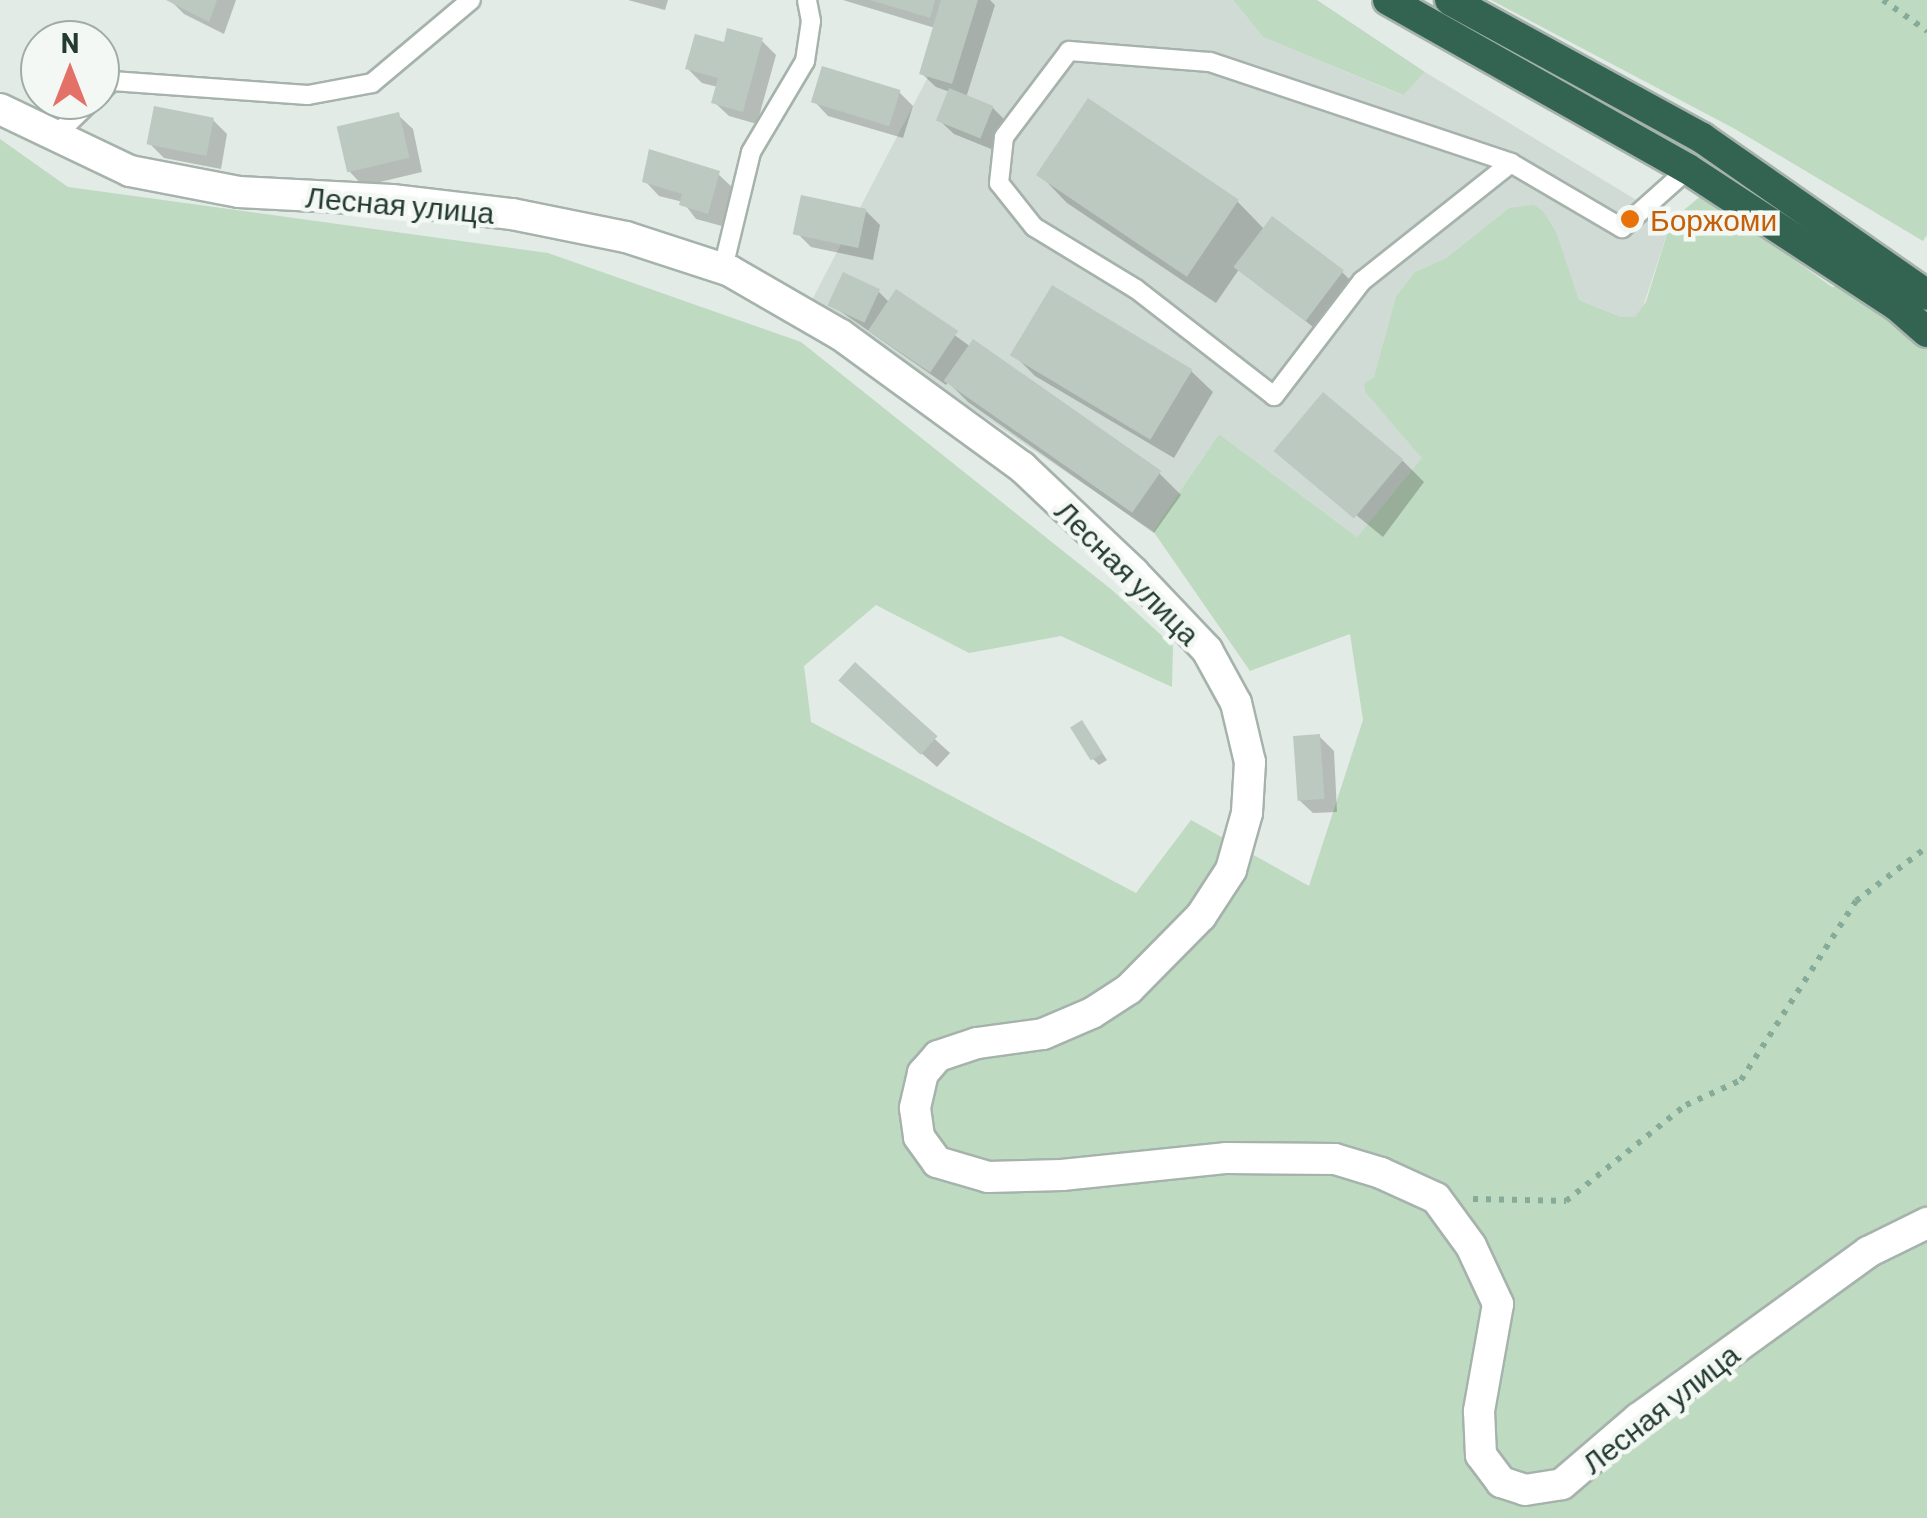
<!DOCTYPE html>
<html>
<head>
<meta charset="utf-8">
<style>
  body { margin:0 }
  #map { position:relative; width:1927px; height:1518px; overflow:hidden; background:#e3ebe6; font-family:Barlow,sans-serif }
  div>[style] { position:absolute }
  .built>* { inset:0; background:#d1dbd5 }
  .green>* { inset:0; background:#bedac0 }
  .shadow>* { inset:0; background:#0003 }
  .building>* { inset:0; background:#bbc9c1; transform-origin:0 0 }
  .path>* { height:6px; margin-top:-3px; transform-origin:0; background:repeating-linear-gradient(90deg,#86ac99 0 5px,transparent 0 13px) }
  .roads { filter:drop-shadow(2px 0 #a6b3ac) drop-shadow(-2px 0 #a6b3ac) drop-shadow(0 2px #a6b3ac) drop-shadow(0 -2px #a6b3ac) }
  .lane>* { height:18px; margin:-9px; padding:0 9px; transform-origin:9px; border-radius:9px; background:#fff }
  .secondary>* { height:30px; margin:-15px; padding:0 15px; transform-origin:15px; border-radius:15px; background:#fff }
  .highway>* { height:30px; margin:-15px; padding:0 15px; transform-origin:15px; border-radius:15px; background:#336451 }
  .dots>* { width:28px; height:28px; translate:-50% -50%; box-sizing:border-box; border:5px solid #f3f8f5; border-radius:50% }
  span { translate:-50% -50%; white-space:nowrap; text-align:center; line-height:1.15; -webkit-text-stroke:9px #f3f8f5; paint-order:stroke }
  .street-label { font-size:30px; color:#243b31 }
  .food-label { font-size:30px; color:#c56008 }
  .left { translate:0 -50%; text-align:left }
  .north { position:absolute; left:20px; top:20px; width:100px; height:100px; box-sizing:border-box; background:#f3f8f5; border:2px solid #a0aca7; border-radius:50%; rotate:0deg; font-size:28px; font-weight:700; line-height:40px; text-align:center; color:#243b31 }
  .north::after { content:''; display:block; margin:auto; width:35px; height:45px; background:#e47168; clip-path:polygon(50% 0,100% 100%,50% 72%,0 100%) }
</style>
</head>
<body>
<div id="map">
  <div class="built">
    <div style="clip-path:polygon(968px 0,1233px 0,1263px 37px,1402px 95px,1425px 72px,1671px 221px,1642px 310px,1635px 317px,1621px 317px,1579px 300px,1549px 223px,1509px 208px,1446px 258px,1415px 272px,1396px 296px,1374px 378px,1364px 384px,1365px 392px,1423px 458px,1357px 537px,1219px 434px,1153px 531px,812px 300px)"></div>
  </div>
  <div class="green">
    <div style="clip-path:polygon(1233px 0,1317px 0,1425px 72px,1403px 95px,1263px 37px)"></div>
    <div style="clip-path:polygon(1491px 0,1927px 0,1927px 235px,1923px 241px,1735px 129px)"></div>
    <div style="clip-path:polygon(0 139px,68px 187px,548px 253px,801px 342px,1112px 590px,1173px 646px,1172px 687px,1061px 636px,969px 653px,876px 605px,804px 666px,811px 722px,1136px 893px,1191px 820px,1309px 886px,1363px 720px,1350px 634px,1250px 671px,1153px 531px,1219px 434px,1357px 537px,1422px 458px,1365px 392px,1364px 384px,1374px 377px,1396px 296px,1415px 272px,1446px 258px,1509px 208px,1534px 205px,1543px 211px,1556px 232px,1579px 300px,1621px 317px,1635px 317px,1646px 302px,1671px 221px,1703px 194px,1832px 287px,1927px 278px,1927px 1518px,0 1518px)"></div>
  </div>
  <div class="shadow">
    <div style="clip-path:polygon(170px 0,236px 0,224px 34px,184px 14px)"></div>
    <div style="clip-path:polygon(628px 0,668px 0,665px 10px)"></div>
    <div style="clip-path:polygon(843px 0,990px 0,995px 5px,966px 98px,993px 108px,1007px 122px,996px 151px,954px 134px,939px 120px,950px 92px,936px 87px,921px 73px,935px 28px)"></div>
    <div style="clip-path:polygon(762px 41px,776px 55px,757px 124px,729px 116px,714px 102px,718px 87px,702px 83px,688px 69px,725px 45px)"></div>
    <div style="clip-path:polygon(899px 92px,913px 106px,903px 138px,828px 116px,814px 101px)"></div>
    <div style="clip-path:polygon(398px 115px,413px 129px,422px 172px,363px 186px,349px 171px)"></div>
    <div style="clip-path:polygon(213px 120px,227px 134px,221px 169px,164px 158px,149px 143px)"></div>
    <div style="clip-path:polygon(718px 174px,733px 188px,722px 226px,696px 219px,683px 202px,659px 196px,645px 181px)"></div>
    <div style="clip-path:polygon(1039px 174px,1237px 201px,1265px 230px,1342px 272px,1364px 294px,1329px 340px,1240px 268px,1216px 303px,1067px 203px)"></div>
    <div style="clip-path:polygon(866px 211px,880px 225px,873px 260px,811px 247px,797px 233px)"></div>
    <div style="clip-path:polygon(878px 291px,890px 303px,896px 293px,971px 347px,974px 342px,1160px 474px,1181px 495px,1154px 533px,968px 402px,948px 382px,946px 385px,830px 304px)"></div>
    <div style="clip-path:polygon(1013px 354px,1191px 371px,1213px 392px,1174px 458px,1035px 376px)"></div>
    <div style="clip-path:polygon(1279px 452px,1403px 461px,1424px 482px,1383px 537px)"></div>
    <div style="clip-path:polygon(855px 666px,950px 753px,937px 767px,856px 695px)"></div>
    <div style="clip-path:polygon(1082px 723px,1107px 760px,1099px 765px,1093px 759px)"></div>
    <div style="clip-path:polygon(1319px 736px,1334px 751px,1337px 812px,1313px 813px,1298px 799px)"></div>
  </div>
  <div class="building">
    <div style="clip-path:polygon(166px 0,217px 0,209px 22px)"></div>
    <div style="clip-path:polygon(870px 0,935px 0,930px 18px)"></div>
    <div style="clip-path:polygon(941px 0,978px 0,952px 84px,919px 74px)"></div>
    <div style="clip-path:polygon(727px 28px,763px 38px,743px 112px,711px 103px,718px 78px,685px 69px,695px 34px,724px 42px)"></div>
    <div style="left:822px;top:66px;width:82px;height:38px;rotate:17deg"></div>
    <div style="left:949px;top:88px;width:48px;height:35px;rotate:22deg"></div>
    <div style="left:1088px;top:98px;width:182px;height:93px;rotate:34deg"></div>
    <div style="left:154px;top:106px;width:61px;height:39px;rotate:11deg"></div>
    <div style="left:399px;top:112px;width:47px;height:64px;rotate:77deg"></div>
    <div style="clip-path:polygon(649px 149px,720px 171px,708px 214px,679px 205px,682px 194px,642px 182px)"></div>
    <div style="left:801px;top:195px;width:67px;height:40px;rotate:12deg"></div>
    <div style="left:1272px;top:216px;width:90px;height:64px;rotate:37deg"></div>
    <div style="left:843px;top:272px;width:41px;height:37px;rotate:25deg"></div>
    <div style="left:1052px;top:285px;width:164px;height:82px;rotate:31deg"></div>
    <div style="left:896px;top:289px;width:75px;height:50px;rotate:34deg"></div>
    <div style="left:973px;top:339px;width:230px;height:51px;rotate:35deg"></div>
    <div style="left:1323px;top:392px;width:105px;height:77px;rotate:40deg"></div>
    <div style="left:855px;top:662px;width:111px;height:25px;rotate:42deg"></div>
    <div style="left:1082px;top:720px;width:39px;height:14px;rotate:58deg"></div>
    <div style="left:1320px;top:734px;width:65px;height:27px;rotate:86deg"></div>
  </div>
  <div class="path">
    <div style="left:1883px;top:0;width:54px;rotate:35.2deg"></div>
    <div style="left:1473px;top:1199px;width:93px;rotate:1.2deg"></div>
    <div style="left:1566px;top:1201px;width:154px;rotate:-38.7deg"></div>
    <div style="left:1686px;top:1105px;width:60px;rotate:-24.4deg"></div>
    <div style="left:1741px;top:1080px;width:213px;rotate:-57.3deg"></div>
    <div style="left:1856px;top:901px;width:89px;rotate:-37.3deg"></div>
  </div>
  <div class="roads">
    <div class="lane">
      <div style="left:100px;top:92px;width:16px;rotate:-43deg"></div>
      <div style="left:112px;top:81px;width:196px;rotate:4.1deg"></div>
      <div style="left:308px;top:95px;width:65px;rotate:-10.6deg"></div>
      <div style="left:372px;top:83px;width:129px;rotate:-40deg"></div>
      <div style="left:53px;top:138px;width:54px;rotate:-44.3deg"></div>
      <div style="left:1511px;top:163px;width:190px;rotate:141.6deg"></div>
      <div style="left:1362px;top:281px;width:145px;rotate:127.4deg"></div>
      <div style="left:1274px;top:396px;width:175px;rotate:-142.2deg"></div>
      <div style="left:1136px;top:289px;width:119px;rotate:-148.7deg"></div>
      <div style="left:1034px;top:227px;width:56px;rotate:-128.5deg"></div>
      <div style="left:999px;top:183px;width:46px;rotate:-83.8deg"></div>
      <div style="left:1004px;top:137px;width:108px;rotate:-52.9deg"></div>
      <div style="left:1069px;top:51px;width:141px;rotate:4.5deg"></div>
      <div style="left:1210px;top:62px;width:317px;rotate:18.5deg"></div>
      <div style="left:1511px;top:163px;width:129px;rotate:30.4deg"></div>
      <div style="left:1622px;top:228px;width:89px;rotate:-41.8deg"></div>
      <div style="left:723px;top:268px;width:119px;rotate:-76.4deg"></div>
      <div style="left:751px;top:152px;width:106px;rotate:-59.3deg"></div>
      <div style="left:805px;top:61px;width:40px;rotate:-81.5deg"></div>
      <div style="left:811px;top:21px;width:21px;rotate:-101deg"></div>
    </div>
    <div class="secondary">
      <div style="left:0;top:109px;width:144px;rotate:25.5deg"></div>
      <div style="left:130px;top:171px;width:111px;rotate:10.9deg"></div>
      <div style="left:239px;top:192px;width:153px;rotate:3deg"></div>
      <div style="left:392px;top:200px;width:121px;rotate:6.7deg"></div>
      <div style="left:512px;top:214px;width:116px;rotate:11.4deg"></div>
      <div style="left:626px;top:237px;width:109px;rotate:18.1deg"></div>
      <div style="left:730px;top:271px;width:128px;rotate:30deg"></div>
      <div style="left:841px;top:335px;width:224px;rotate:36.1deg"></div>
      <div style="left:1022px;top:467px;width:153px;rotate:43.4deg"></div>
      <div style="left:1133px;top:572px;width:108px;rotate:46.5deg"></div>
      <div style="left:1207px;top:650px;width:60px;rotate:61.3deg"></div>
      <div style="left:1236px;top:703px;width:61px;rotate:76.7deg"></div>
      <div style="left:1250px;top:762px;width:51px;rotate:93.4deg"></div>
      <div style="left:1247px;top:813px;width:59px;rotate:105.7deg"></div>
      <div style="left:1231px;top:870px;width:55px;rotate:123.1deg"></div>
      <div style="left:1201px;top:916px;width:103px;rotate:134.6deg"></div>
      <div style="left:1129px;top:989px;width:44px;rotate:147deg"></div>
      <div style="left:1092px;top:1013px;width:53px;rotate:156.8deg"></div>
      <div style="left:1043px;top:1034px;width:67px;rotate:172.2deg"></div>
      <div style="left:977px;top:1043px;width:41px;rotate:161.6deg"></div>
      <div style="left:938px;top:1056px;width:23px;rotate:131deg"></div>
      <div style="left:923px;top:1073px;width:36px;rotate:103deg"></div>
      <div style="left:915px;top:1108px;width:29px;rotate:82deg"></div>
      <div style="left:919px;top:1137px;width:31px;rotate:54deg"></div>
      <div style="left:937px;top:1162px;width:53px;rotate:16.4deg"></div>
      <div style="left:988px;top:1177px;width:74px;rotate:-1.5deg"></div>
      <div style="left:1062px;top:1175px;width:166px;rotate:-5.9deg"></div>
      <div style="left:1227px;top:1158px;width:108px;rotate:0.5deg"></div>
      <div style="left:1335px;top:1159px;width:48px;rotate:16.9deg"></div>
      <div style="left:1381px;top:1173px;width:60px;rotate:24.4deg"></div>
      <div style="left:1436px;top:1198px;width:59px;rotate:53.9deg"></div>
      <div style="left:1471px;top:1246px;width:64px;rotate:65deg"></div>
      <div style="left:1498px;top:1304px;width:109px;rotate:100.1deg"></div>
      <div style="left:1479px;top:1411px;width:44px;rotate:87.4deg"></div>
      <div style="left:1481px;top:1455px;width:34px;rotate:53deg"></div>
      <div style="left:1501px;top:1482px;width:25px;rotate:18deg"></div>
      <div style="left:1525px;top:1490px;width:37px;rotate:-9deg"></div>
      <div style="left:1562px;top:1484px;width:101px;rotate:-40.6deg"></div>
      <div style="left:1639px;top:1418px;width:283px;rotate:-35.9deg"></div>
      <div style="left:1868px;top:1252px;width:66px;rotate:-26.2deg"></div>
    </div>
    <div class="highway">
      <div style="left:1388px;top:0;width:344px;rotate:29.4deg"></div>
      <div style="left:1688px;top:169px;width:249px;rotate:33.2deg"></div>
      <div style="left:1896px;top:305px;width:41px;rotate:41.1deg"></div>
      <div style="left:1450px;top:0;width:287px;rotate:28.7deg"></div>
      <div style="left:1702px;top:138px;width:274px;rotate:34.9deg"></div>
    </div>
  </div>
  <div class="dots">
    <div style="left:1630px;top:219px;background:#e8710a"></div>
  </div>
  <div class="street-label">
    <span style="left:400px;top:204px;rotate:5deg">Лесная улица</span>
    <span style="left:1128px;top:572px;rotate:45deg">Лесная улица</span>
    <span style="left:1660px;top:1408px;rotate:-38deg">Лесная улица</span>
  </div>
  <div class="food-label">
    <span class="left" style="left:1650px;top:219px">Боржоми</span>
  </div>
  <div class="north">N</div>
</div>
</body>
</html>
